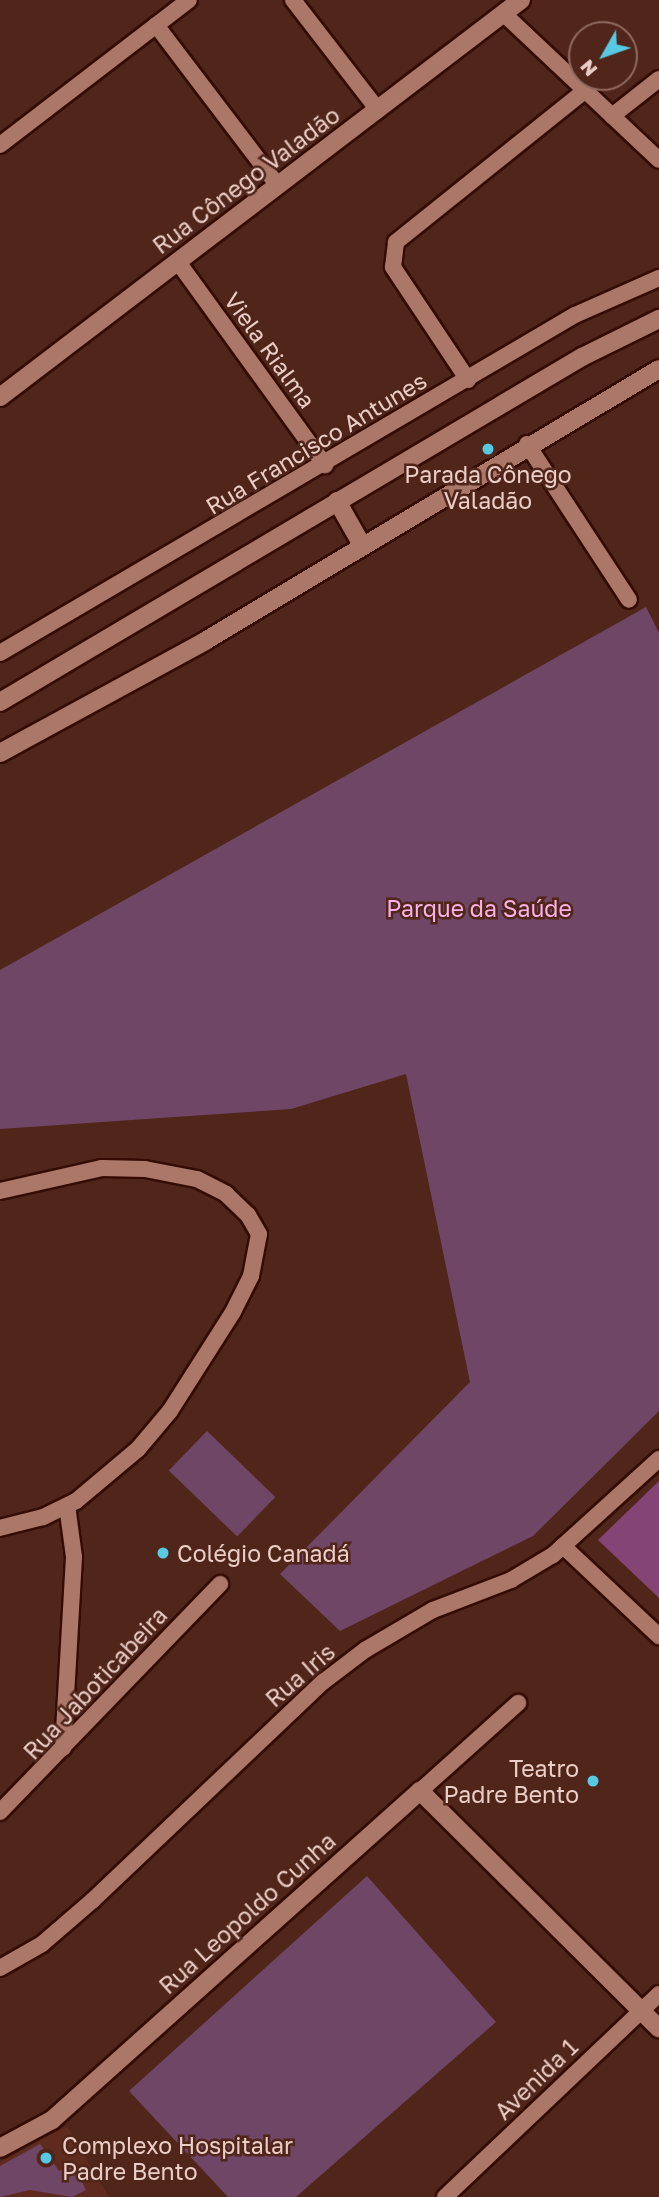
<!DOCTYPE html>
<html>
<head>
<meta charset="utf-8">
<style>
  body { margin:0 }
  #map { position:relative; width:659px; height:2197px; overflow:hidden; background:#50251a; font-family:"Golos Text",sans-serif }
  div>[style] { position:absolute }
  .built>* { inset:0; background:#5e2b1e }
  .green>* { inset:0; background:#704666; transform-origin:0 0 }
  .forest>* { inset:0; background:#834476 }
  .roads { filter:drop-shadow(2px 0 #340c03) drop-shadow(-2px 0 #340c03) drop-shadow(0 2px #340c03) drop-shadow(0 -2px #340c03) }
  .minor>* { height:16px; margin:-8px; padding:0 8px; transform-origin:8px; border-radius:8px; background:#aa7769 }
  .tertiary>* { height:18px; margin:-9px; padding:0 9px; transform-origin:9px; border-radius:9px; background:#aa7769 }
  .secondary>* { height:18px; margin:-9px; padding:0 9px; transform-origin:9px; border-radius:9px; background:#aa7769 }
  .dots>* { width:19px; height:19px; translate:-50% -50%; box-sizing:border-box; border:4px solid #50251a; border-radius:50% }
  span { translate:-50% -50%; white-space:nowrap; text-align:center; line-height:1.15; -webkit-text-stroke:5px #50251a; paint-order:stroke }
  .street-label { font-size:23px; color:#ebcec7 }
  .poi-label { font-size:23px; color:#ebcec7 }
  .left { translate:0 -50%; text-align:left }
  .right { translate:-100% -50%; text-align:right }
  .park-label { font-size:23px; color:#fab1e8 }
  .north { position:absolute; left:568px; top:21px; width:70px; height:70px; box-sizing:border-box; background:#50251a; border:2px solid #8e695f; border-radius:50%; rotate:230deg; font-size:19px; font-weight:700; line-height:28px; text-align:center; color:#ebcec7 }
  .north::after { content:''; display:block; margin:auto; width:24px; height:32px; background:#58c9e3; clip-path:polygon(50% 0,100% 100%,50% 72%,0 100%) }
</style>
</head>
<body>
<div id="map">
  <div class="built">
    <div style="clip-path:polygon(67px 2126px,109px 2197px,0 2197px,0 2162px)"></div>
  </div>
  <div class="green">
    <div style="clip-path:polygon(646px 607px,659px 633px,659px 1411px,533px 1536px,340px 1631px,280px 1574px,470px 1382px,406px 1074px,291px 1109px,0 1129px,0 970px)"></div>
    <div style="left:207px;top:1431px;width:95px;height:55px;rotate:44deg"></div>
    <div style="clip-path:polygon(367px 1876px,496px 2022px,296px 2197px,228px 2197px,129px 2091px)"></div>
    <div style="clip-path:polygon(40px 2144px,59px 2171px,73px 2164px,86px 2190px,72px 2197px,30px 2190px,0 2197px,0 2166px)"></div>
  </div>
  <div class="forest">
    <div style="clip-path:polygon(659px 1481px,659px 1598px,598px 1540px)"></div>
  </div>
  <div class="roads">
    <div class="minor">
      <div style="left:293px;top:0;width:139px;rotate:52.3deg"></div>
      <div style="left:503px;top:13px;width:214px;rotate:43.3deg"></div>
      <div style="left:156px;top:25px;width:202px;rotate:52.8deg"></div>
      <div style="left:612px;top:116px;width:60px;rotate:-38.2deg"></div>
      <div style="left:0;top:145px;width:238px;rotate:-37.5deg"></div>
      <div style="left:178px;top:262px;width:251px;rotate:54.1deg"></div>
      <div style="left:468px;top:380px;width:136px;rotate:-123.6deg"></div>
      <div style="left:393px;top:267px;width:25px;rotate:-83deg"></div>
      <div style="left:396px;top:242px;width:243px;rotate:-38.7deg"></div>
      <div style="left:527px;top:444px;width:186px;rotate:56.8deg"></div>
      <div style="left:0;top:653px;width:667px;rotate:-30.45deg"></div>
      <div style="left:575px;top:315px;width:92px;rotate:-23.8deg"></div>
      <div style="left:0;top:1191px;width:105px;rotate:-12.7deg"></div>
      <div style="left:102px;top:1168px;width:43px;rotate:1.3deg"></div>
      <div style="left:145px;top:1169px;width:53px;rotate:10.9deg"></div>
      <div style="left:197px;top:1179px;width:33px;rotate:27deg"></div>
      <div style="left:226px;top:1194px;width:30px;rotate:44deg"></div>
      <div style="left:248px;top:1215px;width:22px;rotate:60deg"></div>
      <div style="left:259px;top:1234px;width:43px;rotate:100.8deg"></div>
      <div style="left:251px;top:1276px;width:40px;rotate:116.6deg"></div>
      <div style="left:233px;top:1312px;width:117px;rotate:122.5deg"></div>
      <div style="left:170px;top:1411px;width:50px;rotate:130.1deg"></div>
      <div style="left:138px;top:1449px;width:81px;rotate:140deg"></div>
      <div style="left:76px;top:1501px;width:37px;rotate:154deg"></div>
      <div style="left:43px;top:1517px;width:44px;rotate:165.7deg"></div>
      <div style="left:563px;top:1546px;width:132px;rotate:43.2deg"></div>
      <div style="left:63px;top:1748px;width:191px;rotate:-86.7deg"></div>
      <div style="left:74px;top:1557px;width:52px;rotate:-97.7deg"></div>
      <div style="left:420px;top:1791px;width:132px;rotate:-41.9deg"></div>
      <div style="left:0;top:1812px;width:317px;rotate:-46deg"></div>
      <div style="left:0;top:1968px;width:48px;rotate:-29.7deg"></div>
      <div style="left:42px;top:1944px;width:67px;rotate:-40.8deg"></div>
      <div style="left:93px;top:1900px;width:317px;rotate:-43.5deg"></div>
      <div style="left:323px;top:1682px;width:53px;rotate:-37.3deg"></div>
      <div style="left:365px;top:1650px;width:79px;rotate:-30.5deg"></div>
      <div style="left:433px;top:1610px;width:84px;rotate:-21deg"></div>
      <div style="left:511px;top:1580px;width:49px;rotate:-30.8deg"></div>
      <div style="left:553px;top:1555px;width:143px;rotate:-42.2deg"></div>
      <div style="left:445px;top:2197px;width:295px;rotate:-43.5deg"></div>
    </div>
    <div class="tertiary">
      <div style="left:0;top:397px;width:655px;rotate:-37.31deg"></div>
      <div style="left:0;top:2148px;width:59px;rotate:-28.3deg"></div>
      <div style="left:52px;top:2120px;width:494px;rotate:-41.8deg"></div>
      <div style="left:420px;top:1791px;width:337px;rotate:44.8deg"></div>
    </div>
    <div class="secondary">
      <div style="left:337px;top:501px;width:51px;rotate:60.4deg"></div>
      <div style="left:0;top:702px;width:677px;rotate:-30.66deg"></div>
      <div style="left:582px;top:357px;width:86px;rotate:-26.3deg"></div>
      <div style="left:0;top:753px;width:234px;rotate:-28.6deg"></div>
      <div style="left:205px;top:641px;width:529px;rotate:-30.93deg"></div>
    </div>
  </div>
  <div class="dots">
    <div style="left:488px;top:449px;background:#58c9e3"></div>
    <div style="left:163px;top:1553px;background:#58c9e3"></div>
    <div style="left:593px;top:1781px;background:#58c9e3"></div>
    <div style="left:46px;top:2158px;background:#58c9e3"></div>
  </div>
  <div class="street-label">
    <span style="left:246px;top:180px;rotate:-37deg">Rua Cônego Valadão</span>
    <span style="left:270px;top:350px;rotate:54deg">Viela Rialma</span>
    <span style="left:316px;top:443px;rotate:-31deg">Rua Francisco Antunes</span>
    <span style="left:300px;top:1675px;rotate:-41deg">Rua Iris</span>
    <span style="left:95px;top:1683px;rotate:-47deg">Rua Jaboticabeira</span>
    <span style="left:247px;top:1913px;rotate:-42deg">Rua Leopoldo Cunha</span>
    <span style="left:536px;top:2079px;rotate:-44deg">Avenida 1</span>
  </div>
  <div class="poi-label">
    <span style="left:488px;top:487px">Parada Cônego<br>Valadão</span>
    <span class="left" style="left:177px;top:1553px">Colégio Canadá</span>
    <span class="right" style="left:579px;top:1781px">Teatro<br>Padre Bento</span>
    <span class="left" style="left:62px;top:2158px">Complexo Hospitalar<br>Padre Bento</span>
  </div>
  <div class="park-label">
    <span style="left:479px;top:908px">Parque da Saúde</span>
  </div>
  <div class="north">N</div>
</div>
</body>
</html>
